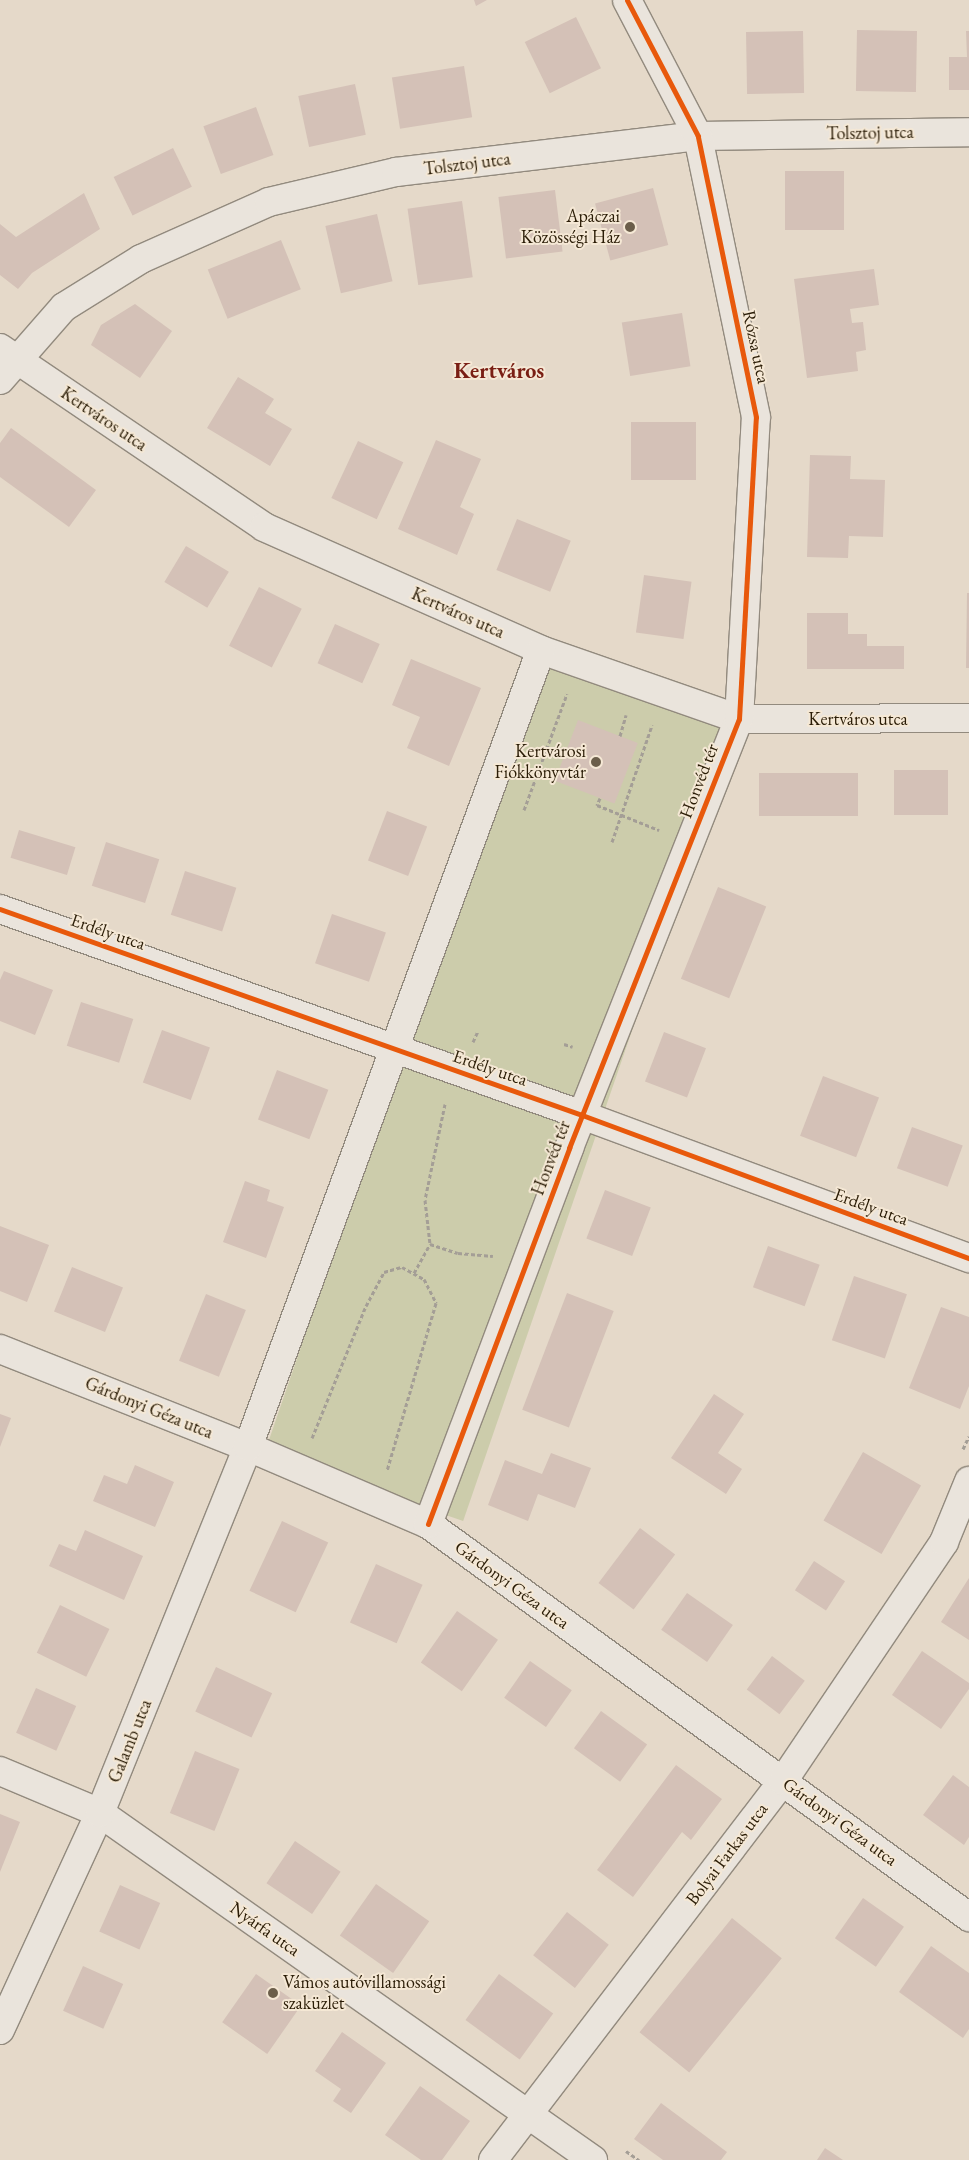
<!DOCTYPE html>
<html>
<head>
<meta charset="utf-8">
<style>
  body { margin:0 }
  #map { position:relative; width:969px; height:2160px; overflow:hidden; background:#e5d9c9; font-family:"EB Garamond",serif }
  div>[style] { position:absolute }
  .green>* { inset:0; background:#ccccab; transform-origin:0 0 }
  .building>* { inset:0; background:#d4c1b7; transform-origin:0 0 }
  .path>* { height:3px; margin-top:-1.5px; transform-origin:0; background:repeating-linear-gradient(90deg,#a49e96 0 4px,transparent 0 6.5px) }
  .roads { filter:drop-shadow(1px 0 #928a7e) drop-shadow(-1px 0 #928a7e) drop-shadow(0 1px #928a7e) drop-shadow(0 -1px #928a7e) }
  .minor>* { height:28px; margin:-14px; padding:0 14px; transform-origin:14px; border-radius:14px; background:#eae4dc }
  .cycleway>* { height:5px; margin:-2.5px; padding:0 2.5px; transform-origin:2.5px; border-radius:2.5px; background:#e8590c }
  .dots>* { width:14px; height:14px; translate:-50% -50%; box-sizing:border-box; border:2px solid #f5e8d5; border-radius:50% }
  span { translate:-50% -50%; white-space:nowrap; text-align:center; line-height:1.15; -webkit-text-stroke:4px #f5e8d5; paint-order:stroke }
  .street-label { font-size:18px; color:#2a1c06 }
  .poi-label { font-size:18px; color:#2a1c06 }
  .right { translate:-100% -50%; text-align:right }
  .left { translate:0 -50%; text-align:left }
  .district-label { font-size:22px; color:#7a1f14; font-weight:700 }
</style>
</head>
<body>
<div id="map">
  <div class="green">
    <div style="left:541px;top:650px;width:210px;height:849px;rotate:19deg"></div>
  </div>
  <div class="building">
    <div style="clip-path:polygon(474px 0,487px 0,476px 6px)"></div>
    <div style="left:576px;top:17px;width:57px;height:57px;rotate:64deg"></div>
    <div style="left:857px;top:30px;width:60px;height:61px;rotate:1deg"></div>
    <div style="left:803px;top:31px;width:62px;height:57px;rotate:89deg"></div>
    <div style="clip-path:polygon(966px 31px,969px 31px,969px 90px,949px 90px,949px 57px,967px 57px)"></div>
    <div style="left:464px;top:66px;width:52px;height:73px;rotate:81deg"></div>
    <div style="left:355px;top:84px;width:52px;height:58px;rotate:78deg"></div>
    <div style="left:256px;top:107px;width:51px;height:56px;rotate:70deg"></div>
    <div style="left:173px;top:148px;width:43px;height:66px;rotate:64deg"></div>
    <div style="left:844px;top:171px;width:59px;height:59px;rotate:90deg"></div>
    <div style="left:653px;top:188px;width:59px;height:60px;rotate:75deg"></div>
    <div style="left:555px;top:190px;width:62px;height:57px;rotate:83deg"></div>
    <div style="clip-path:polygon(84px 193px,100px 229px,32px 273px,18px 289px,0 275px,0 224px,16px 237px)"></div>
    <div style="left:462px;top:201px;width:77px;height:55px;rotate:82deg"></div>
    <div style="left:377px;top:214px;width:69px;height:53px;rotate:77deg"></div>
    <div style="left:281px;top:240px;width:53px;height:79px;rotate:68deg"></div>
    <div style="clip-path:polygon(874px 269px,879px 305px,850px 309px,852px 323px,863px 322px,866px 350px,856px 352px,858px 371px,807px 378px,794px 279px)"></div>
    <div style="clip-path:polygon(135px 304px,172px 331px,140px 378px,91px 345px,101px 325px)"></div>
    <div style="left:682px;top:313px;width:54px;height:61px;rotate:81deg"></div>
    <div style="clip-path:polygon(238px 377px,274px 399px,265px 413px,292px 429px,270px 466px,207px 428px)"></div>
    <div style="left:631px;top:422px;width:65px;height:58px"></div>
    <div style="clip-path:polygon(11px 428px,96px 490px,69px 527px,0 477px,0 443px)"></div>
    <div style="clip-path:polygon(436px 440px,481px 459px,460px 507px,474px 514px,457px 555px,398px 529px)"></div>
    <div style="left:358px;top:441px;width:50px;height:63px;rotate:25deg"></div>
    <div style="clip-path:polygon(810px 455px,851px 456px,850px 479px,885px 480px,883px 537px,849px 536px,848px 558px,807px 557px)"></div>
    <div style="left:517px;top:519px;width:58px;height:55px;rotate:22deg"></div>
    <div style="left:186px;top:546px;width:50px;height:42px;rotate:31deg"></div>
    <div style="left:644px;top:575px;width:48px;height:58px;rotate:8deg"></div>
    <div style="left:259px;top:587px;width:48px;height:66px;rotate:27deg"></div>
    <div style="clip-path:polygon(967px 593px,969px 593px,969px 668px,966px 668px)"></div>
    <div style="clip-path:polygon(807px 613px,848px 613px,848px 634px,867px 634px,867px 646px,904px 646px,904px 669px,807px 669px)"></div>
    <div style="left:335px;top:624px;width:49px;height:43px;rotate:24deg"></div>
    <div style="clip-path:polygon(411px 659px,481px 688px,449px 766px,407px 748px,420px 717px,392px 705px)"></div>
    <div style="left:578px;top:720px;width:64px;height:65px;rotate:21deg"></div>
    <div style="left:894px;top:770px;width:54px;height:45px"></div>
    <div style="left:759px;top:773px;width:99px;height:43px"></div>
    <div style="left:387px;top:811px;width:43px;height:53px;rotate:21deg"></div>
    <div style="left:19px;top:830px;width:59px;height:29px;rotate:17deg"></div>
    <div style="left:106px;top:842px;width:56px;height:46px;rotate:18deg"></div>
    <div style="left:185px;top:871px;width:54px;height:46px;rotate:18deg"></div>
    <div style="left:718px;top:887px;width:52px;height:99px;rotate:22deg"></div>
    <div style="left:332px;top:914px;width:57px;height:52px;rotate:19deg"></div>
    <div style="clip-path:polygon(4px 971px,53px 990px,35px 1035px,0 1021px,0 980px)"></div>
    <div style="left:81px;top:1002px;width:55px;height:46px;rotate:18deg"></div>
    <div style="left:162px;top:1030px;width:51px;height:56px;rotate:20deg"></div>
    <div style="left:664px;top:1032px;width:45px;height:53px;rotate:21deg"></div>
    <div style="left:277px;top:1070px;width:55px;height:53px;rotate:21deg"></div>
    <div style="left:823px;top:1076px;width:60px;height:64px;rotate:21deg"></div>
    <div style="left:912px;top:1127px;width:54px;height:44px;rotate:20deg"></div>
    <div style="clip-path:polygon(245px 1181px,270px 1190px,267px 1201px,284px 1207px,266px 1258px,223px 1242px)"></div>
    <div style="left:605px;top:1190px;width:49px;height:52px;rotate:21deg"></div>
    <div style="clip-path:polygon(0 1226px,49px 1245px,27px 1302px,0 1291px)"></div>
    <div style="left:768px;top:1246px;width:55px;height:44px;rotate:20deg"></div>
    <div style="left:72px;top:1267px;width:55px;height:48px;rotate:22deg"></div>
    <div style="left:854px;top:1276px;width:56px;height:68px;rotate:19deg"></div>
    <div style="left:567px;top:1293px;width:50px;height:125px;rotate:21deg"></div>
    <div style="left:206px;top:1294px;width:43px;height:72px;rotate:22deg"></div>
    <div style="clip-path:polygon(941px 1307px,969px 1317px,969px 1386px,960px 1409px,909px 1388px)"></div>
    <div style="clip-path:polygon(714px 1394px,744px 1414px,718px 1453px,742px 1469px,726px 1494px,671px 1458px)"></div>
    <div style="clip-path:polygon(0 1414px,11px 1418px,0 1447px)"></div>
    <div style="left:863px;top:1452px;width:67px;height:79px;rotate:30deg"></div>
    <div style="clip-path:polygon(551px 1453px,591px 1468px,575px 1508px,538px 1494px,528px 1521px,488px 1505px,505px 1460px,542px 1474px)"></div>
    <div style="clip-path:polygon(135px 1465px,174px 1482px,155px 1527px,93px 1501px,104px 1475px,127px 1484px)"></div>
    <div style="left:282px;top:1521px;width:51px;height:77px;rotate:25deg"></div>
    <div style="left:640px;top:1528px;width:44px;height:69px;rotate:37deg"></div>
    <div style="clip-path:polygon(85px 1530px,143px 1556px,124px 1600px,49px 1566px,59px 1544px,76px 1551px)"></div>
    <div style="left:814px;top:1561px;width:37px;height:35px;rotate:33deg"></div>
    <div style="left:376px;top:1564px;width:51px;height:64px;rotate:24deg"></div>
    <div style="clip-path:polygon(969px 1578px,969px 1640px,941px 1622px)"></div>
    <div style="left:687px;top:1593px;width:56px;height:45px;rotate:35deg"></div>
    <div style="left:60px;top:1605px;width:55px;height:53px;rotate:26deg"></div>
    <div style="left:457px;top:1611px;width:50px;height:63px;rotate:35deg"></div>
    <div style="clip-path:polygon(922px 1651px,969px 1683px,969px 1689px,941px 1729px,892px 1695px)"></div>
    <div style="left:772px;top:1656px;width:41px;height:42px;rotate:37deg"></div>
    <div style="left:530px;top:1661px;width:51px;height:45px;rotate:35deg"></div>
    <div style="left:216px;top:1667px;width:62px;height:49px;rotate:25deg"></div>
    <div style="left:36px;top:1688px;width:44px;height:49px;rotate:24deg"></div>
    <div style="left:601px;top:1711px;width:57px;height:46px;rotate:36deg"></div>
    <div style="left:195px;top:1751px;width:48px;height:67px;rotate:22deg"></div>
    <div style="clip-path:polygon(676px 1765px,722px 1799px,691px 1840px,682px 1832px,633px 1897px,597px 1870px)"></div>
    <div style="clip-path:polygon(953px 1775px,969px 1787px,969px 1837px,964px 1845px,923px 1815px)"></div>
    <div style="clip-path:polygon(0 1814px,20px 1822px,0 1872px)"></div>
    <div style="left:295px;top:1841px;width:55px;height:51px;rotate:34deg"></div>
    <div style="left:376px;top:1884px;width:65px;height:63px;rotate:35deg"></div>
    <div style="left:120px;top:1885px;width:44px;height:51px;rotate:24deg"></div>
    <div style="left:863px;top:1898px;width:50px;height:49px;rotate:35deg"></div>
    <div style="left:567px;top:1912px;width:53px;height:55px;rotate:38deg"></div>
    <div style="left:732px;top:1918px;width:64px;height:147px;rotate:39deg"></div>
    <div style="clip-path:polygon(931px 1946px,969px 1973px,969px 2029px,963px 2038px,899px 1992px)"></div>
    <div style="left:83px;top:1966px;width:44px;height:49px;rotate:24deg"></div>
    <div style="left:256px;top:1974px;width:55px;height:59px;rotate:35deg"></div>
    <div style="left:499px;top:1974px;width:67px;height:57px;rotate:36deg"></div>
    <div style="clip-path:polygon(342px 2032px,386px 2063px,351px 2113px,333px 2101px,341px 2089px,315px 2071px)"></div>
    <div style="clip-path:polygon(420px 2086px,470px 2121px,442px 2160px,421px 2160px,385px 2135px)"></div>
    <div style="clip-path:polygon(661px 2103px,727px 2152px,721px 2160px,663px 2160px,634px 2139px)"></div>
    <div style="clip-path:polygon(825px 2148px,843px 2160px,817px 2160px)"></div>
  </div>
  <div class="path">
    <div style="left:620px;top:736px;width:22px;rotate:-74deg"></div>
    <div style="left:600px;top:798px;width:8px;rotate:113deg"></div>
    <div style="left:597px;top:805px;width:67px;rotate:22deg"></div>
    <div style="left:524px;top:810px;width:124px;rotate:-69.7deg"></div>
    <div style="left:612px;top:842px;width:124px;rotate:-71.1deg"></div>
    <div style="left:473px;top:1042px;width:12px;rotate:-66deg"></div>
    <div style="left:564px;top:1044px;width:9px;rotate:18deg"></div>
    <div style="left:445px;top:1104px;width:98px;rotate:101.8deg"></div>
    <div style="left:425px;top:1200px;width:44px;rotate:83.5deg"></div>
    <div style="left:430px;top:1244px;width:29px;rotate:18deg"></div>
    <div style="left:458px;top:1253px;width:35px;rotate:5deg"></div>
    <div style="left:414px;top:1273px;width:33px;rotate:-61deg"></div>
    <div style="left:312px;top:1438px;width:143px;rotate:-67.8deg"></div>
    <div style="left:366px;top:1306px;width:38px;rotate:-62deg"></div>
    <div style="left:384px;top:1272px;width:19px;rotate:-16deg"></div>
    <div style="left:402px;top:1267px;width:25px;rotate:29deg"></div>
    <div style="left:424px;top:1279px;width:27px;rotate:63deg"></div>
    <div style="left:436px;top:1303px;width:175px;rotate:106.3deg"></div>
    <div style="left:963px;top:1449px;width:14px;rotate:-65deg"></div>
    <div style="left:626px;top:2151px;width:16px;rotate:35deg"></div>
  </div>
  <div class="roads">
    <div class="minor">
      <div style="left:0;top:348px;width:319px;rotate:34.1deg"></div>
      <div style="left:264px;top:527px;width:303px;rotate:23.9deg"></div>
      <div style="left:541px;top:650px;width:210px;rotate:19.2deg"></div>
      <div style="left:739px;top:719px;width:230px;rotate:-0.2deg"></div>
      <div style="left:0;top:380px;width:97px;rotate:-48.8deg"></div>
      <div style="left:64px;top:307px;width:91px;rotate:-31.9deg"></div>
      <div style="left:141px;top:259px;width:140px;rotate:-24deg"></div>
      <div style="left:269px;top:202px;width:130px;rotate:-13.3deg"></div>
      <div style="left:396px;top:172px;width:304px;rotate:-6.8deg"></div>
      <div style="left:698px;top:136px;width:271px;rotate:-0.8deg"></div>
      <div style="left:0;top:909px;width:617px;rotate:19.49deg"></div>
      <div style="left:582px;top:1115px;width:413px;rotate:20.3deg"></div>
      <div style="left:0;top:1349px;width:267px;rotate:21.6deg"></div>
      <div style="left:248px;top:1447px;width:196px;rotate:23.2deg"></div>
      <div style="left:428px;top:1524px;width:669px;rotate:36deg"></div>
      <div style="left:428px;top:1524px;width:402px;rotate:-69.4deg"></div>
      <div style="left:569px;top:1148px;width:461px;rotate:-68.4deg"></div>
      <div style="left:739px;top:719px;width:302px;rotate:-86.8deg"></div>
      <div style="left:756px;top:417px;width:287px;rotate:-101.7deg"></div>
      <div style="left:698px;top:136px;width:153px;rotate:-117.6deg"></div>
      <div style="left:0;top:1771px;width:108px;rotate:22.8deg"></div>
      <div style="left:100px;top:1813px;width:603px;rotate:35.14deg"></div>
      <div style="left:0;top:2030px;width:239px;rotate:-65.3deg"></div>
      <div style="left:100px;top:1813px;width:395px;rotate:-68deg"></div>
      <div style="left:248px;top:1447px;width:849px;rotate:-69.82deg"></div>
      <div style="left:493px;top:2160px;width:477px;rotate:-52.6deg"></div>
      <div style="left:783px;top:1781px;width:288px;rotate:-56deg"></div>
      <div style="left:944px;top:1542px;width:66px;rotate:-67.7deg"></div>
    </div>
  </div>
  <div class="cycleway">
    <div style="left:0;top:909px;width:617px;rotate:19.49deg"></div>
    <div style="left:582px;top:1115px;width:413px;rotate:20.3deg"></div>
    <div style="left:428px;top:1524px;width:402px;rotate:-69.4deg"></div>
    <div style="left:569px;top:1148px;width:461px;rotate:-68.4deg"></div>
    <div style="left:739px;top:719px;width:302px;rotate:-86.8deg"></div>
    <div style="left:756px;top:417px;width:287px;rotate:-101.7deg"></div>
    <div style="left:698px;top:136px;width:153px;rotate:-117.6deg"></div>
  </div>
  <div class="dots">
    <div style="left:630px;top:227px;background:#6b5e4a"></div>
    <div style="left:596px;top:762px;background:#6b5e4a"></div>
    <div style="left:273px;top:1993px;background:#6b5e4a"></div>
  </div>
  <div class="street-label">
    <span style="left:870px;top:133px;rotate:-1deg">Tolsztoj utca</span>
    <span style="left:467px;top:164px;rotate:-7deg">Tolsztoj utca</span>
    <span style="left:756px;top:347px;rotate:78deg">Rózsa utca</span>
    <span style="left:104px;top:419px;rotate:34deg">Kertváros utca</span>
    <span style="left:458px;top:613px;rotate:24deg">Kertváros utca</span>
    <span style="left:858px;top:719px">Kertváros utca</span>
    <span style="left:699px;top:781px;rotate:-69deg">Honvéd tér</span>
    <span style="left:108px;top:932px;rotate:19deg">Erdély utca</span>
    <span style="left:490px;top:1068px;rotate:19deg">Erdély utca</span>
    <span style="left:551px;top:1158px;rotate:-69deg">Honvéd tér</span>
    <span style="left:871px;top:1207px;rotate:20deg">Erdély utca</span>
    <span style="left:149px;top:1408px;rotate:22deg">Gárdonyi Géza utca</span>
    <span style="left:512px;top:1585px;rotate:36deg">Gárdonyi Géza utca</span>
    <span style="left:130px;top:1741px;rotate:-68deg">Galamb utca</span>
    <span style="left:840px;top:1822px;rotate:36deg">Gárdonyi Géza utca</span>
    <span style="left:727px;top:1854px;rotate:-53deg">Bolyai Farkas utca</span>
    <span style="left:265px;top:1929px;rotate:35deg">Nyárfa utca</span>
  </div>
  <div class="poi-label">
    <span class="right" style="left:620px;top:227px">Apáczai<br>Közösségi Ház</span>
    <span class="right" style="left:586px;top:762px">Kertvárosi<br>Fiókkönyvtár</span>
    <span class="left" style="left:283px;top:1993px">Vámos autóvillamossági<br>szaküzlet</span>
  </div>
  <div class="district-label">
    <span style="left:499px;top:371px">Kertváros</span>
  </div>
</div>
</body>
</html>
